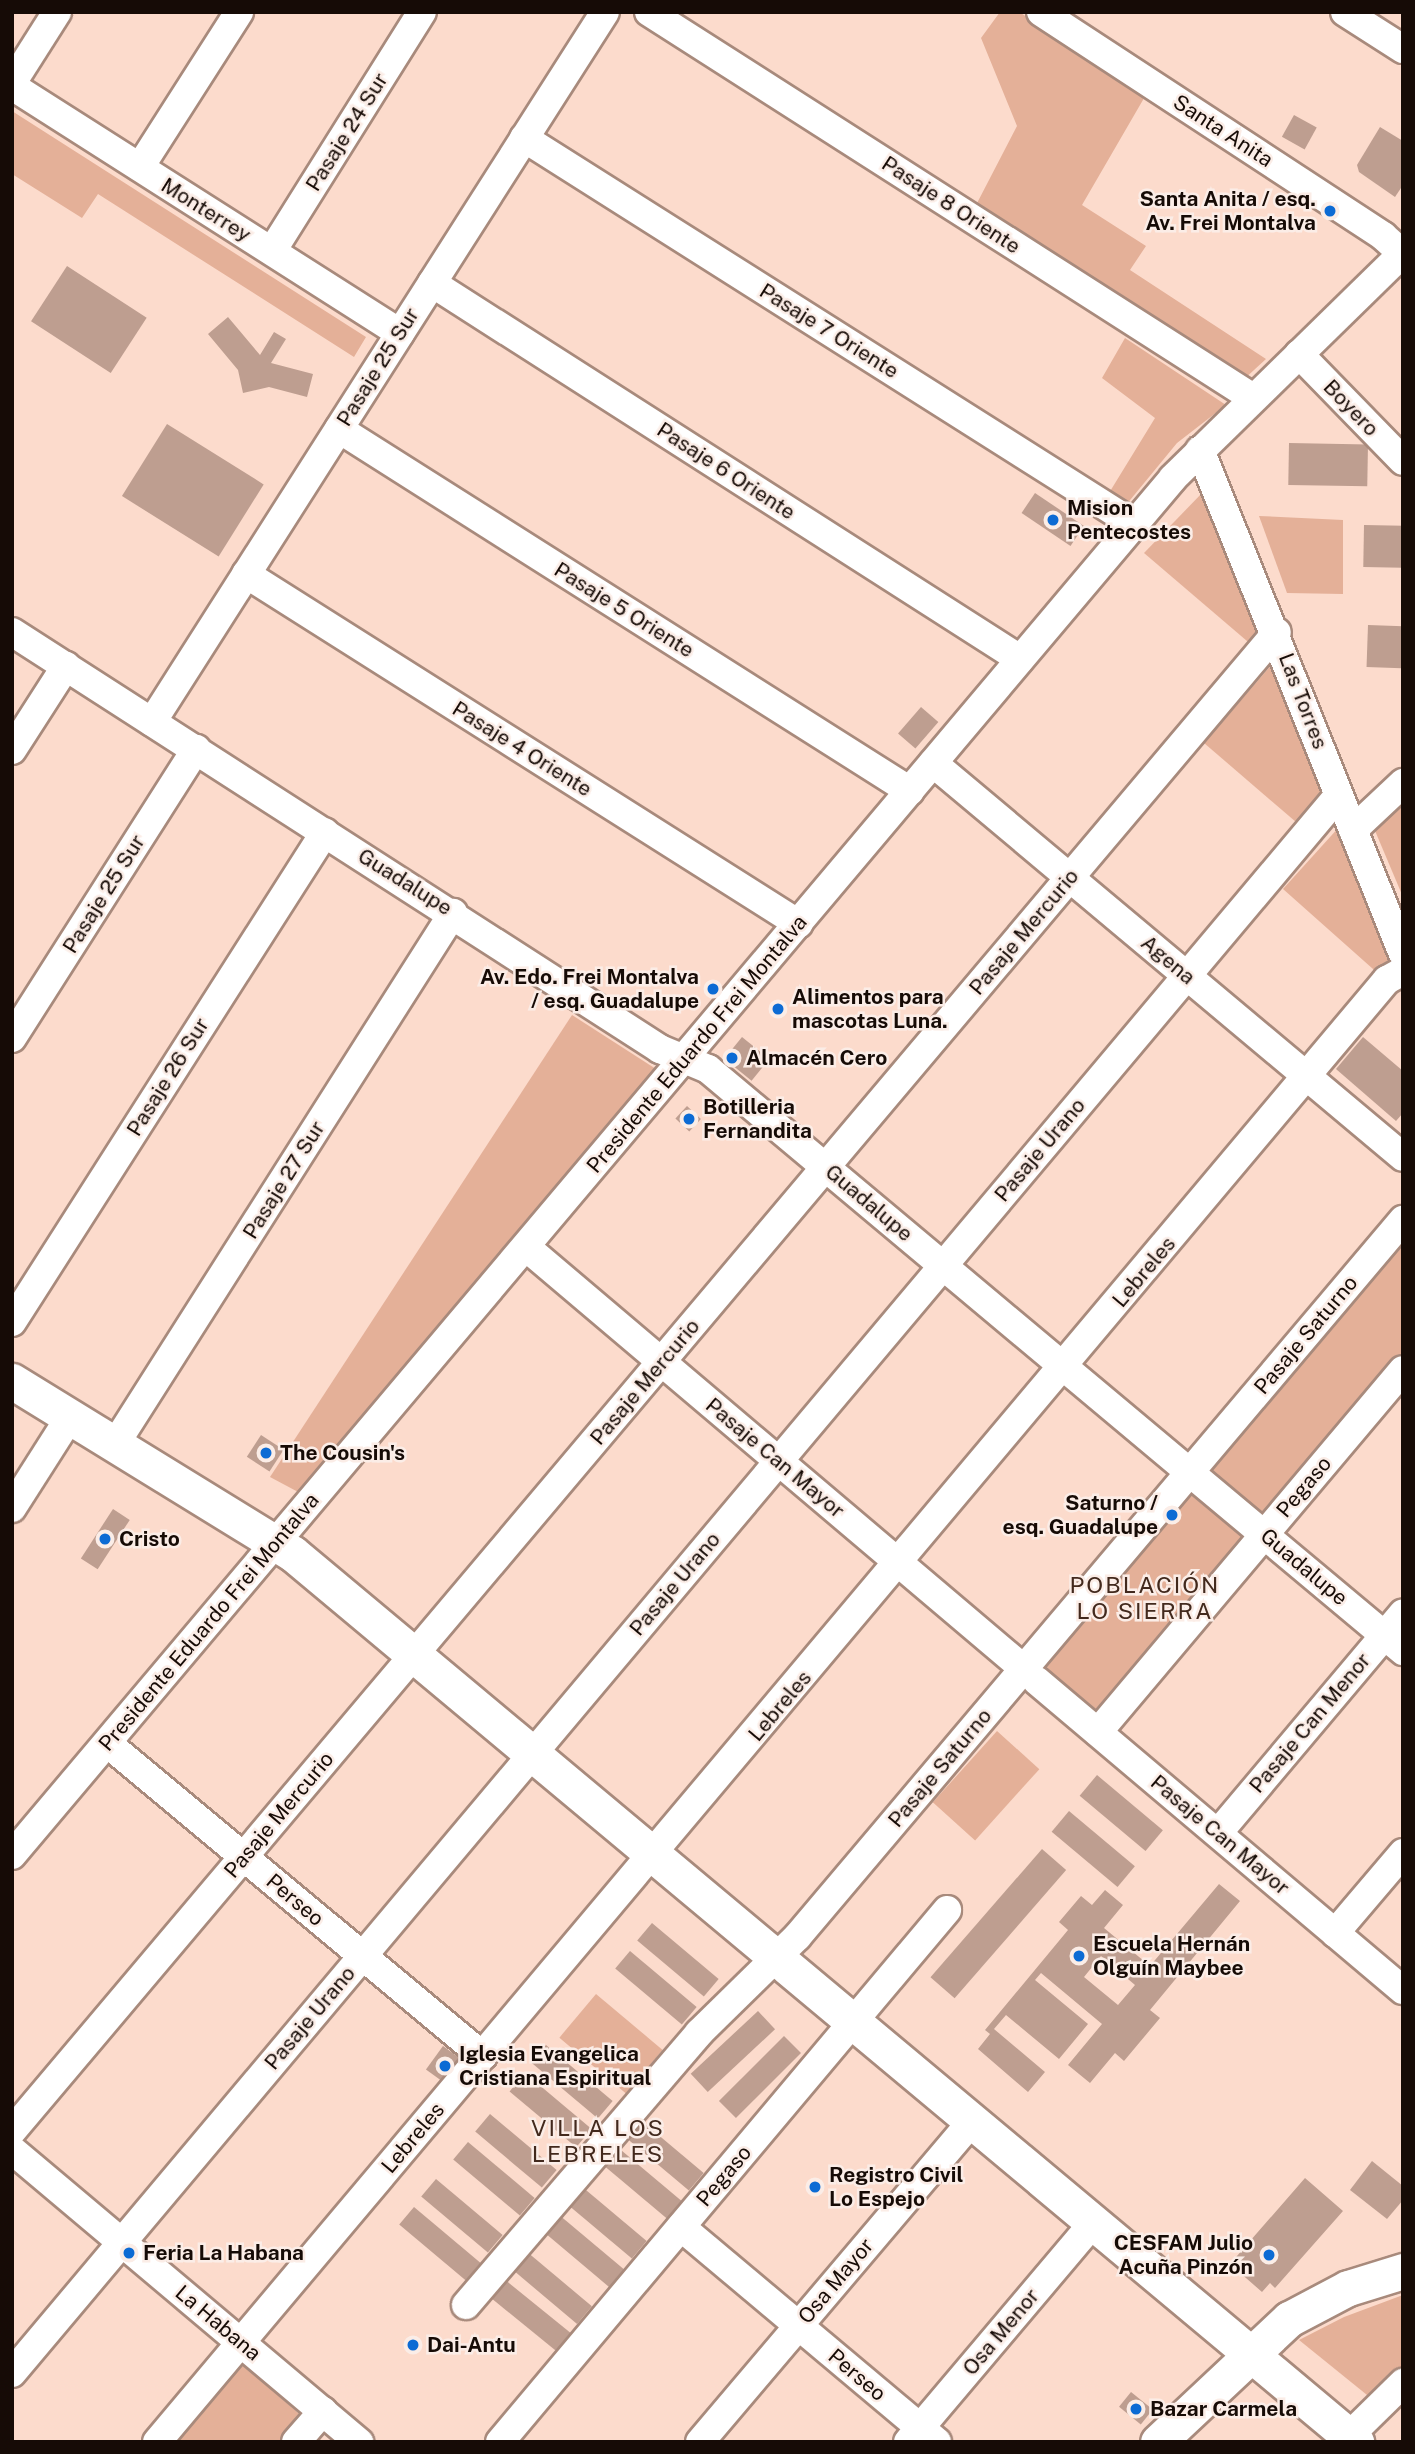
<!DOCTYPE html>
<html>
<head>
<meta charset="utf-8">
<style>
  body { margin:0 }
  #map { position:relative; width:1415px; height:2454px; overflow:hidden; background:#fcdbcc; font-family:"Public Sans",sans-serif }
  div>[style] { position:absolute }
  .green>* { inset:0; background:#e4b098; transform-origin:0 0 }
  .building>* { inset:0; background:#be9e90; transform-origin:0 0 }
  .roads { filter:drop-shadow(2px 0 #a88a7c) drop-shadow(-2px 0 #a88a7c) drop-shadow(0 2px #a88a7c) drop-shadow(0 -2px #a88a7c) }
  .minor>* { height:28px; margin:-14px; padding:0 14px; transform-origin:14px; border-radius:14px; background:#fff }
  .major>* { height:35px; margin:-17.5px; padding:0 17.5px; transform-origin:17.5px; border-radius:17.5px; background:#fff }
  .dots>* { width:19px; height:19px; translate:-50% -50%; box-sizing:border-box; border:4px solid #fbede7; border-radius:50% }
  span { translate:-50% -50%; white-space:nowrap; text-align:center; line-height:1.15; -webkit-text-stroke:5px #fbede7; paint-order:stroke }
  .street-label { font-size:21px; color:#160b06 }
  .poi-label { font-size:21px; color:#160b06; font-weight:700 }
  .right { translate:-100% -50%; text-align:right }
  .left { translate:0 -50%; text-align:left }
  .neighbourhood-label { font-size:23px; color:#42291d; letter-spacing:2px }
  .frame { position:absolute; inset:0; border:14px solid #160b06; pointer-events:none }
</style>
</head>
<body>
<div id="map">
  <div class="green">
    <div style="clip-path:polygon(1000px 12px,1019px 12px,1147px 93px,1082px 205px,1146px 246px,1130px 270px,1266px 359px,1242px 381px,975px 207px,1017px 126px,981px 38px)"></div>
    <div style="clip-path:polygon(12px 111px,366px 337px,354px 357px,98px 194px,82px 218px,12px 174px)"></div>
    <div style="clip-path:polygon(1125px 338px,1226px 405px,1177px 443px,1126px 505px,1109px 493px,1155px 418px,1102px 378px)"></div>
    <div style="clip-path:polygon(1204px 491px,1264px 639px,1254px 647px,1144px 553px)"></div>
    <div style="clip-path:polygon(1259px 516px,1343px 520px,1343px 594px,1287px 593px)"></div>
    <div style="clip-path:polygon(1273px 663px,1328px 800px,1303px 828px,1204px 743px)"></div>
    <div style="clip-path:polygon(1403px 799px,1403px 897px,1373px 826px)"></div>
    <div style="clip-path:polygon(1340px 826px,1396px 963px,1382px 977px,1283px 889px)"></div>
    <div style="clip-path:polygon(572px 1015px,656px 1069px,300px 1493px,270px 1477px)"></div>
    <div style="clip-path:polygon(1403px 1241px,1403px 1359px,1269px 1520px,1207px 1471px)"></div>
    <div style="left:1194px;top:1486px;width:77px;height:240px;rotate:41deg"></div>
    <div style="left:997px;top:1731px;width:57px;height:96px;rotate:42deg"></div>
    <div style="left:596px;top:1994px;width:87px;height:57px;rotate:40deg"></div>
    <div style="clip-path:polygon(1403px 2295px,1403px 2366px,1372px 2399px,1299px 2340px,1344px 2317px)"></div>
    <div style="clip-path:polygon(240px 2362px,305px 2419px,285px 2442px,174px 2442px)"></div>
  </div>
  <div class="building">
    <div style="left:1294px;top:115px;width:26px;height:25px;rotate:29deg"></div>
    <div style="clip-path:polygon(1380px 127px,1403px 141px,1403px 185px,1395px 197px,1359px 172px,1357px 165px)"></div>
    <div style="left:67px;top:266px;width:95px;height:66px;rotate:33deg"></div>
    <div style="clip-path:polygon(228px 317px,260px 355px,274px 332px,286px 339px,271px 363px,313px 374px,307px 397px,269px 387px,243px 393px,238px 370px,208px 334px)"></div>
    <div style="left:167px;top:424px;width:114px;height:85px;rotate:32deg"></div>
    <div style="left:1289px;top:443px;width:79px;height:42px;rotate:1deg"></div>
    <div style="left:1035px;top:493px;width:59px;height:24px;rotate:34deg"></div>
    <div style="left:1364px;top:525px;width:39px;height:42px;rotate:1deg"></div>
    <div style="left:1368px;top:625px;width:35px;height:42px;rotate:2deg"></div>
    <div style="left:921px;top:707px;width:23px;height:35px;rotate:41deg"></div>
    <div style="left:742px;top:1037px;width:35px;height:28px;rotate:39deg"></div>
    <div style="clip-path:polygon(1363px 1037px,1403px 1071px,1403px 1113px,1396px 1121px,1336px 1069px)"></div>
    <div style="left:687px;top:1106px;width:19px;height:17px;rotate:43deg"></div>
    <div style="left:261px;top:1435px;width:27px;height:26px;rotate:33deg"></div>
    <div style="left:113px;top:1509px;width:20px;height:59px;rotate:33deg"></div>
    <div style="left:1097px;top:1775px;width:86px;height:27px;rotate:40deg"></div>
    <div style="left:1069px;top:1811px;width:86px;height:27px;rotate:40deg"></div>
    <div style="left:1042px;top:1849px;width:32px;height:170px;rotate:41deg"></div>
    <div style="clip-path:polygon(evenodd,1219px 1884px,1240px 1901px,1150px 2010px,1160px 2018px,1124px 2061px,1115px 2053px,1090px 2083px,1068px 2065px,1102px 2024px,1041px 1973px,1035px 1980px,1088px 2024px,1059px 2059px,1006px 2015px,994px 2029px,1045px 2072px,1028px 2092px,978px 2049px,990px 2034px,985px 2030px,1068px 1930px,1059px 1922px,1081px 1896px,1092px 1905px,1105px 1890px,1123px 1905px,1104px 1928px,1150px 1966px,1219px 1884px,1101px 1956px,1135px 1985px,1118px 2005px,1084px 1977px,1101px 1956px)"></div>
    <div style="left:652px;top:1923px;width:87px;height:23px;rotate:40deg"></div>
    <div style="left:630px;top:1951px;width:87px;height:23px;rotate:40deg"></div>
    <div style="left:758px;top:2011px;width:25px;height:92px;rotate:47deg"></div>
    <div style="left:784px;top:2036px;width:24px;height:92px;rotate:45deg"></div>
    <div style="left:546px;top:2045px;width:87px;height:23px;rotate:40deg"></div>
    <div style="left:443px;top:2046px;width:29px;height:29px;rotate:36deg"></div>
    <div style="left:525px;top:2073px;width:87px;height:24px;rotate:40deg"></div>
    <div style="left:490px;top:2114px;width:87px;height:23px;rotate:40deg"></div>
    <div style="left:637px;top:2117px;width:87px;height:23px;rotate:40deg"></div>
    <div style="left:468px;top:2142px;width:87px;height:23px;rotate:40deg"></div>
    <div style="left:615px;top:2145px;width:87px;height:23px;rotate:40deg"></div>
    <div style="clip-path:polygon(1372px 2161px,1403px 2186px,1403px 2200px,1387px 2219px,1350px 2190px)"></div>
    <div style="clip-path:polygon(1305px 2178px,1343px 2211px,1275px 2288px,1270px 2283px,1262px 2292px,1230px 2264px)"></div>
    <div style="left:436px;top:2179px;width:87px;height:23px;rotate:40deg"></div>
    <div style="left:580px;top:2185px;width:87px;height:23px;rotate:40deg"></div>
    <div style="left:414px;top:2207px;width:87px;height:23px;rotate:40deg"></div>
    <div style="left:558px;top:2214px;width:86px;height:23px;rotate:40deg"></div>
    <div style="left:526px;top:2251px;width:86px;height:23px;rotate:40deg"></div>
    <div style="left:504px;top:2279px;width:87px;height:23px;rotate:39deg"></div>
    <div style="left:1131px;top:2392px;width:28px;height:19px;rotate:39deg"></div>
  </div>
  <div class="roads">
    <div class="minor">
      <div style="left:649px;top:12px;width:717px;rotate:32.58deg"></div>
      <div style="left:1041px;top:12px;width:409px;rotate:33.2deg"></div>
      <div style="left:1383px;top:236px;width:27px;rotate:42deg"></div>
      <div style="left:1345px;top:12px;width:69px;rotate:32.5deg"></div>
      <div style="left:12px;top:83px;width:84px;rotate:-57.6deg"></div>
      <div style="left:12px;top:86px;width:460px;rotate:32.5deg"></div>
      <div style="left:524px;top:138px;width:722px;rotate:32.33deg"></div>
      <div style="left:140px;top:167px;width:184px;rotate:-57.4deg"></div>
      <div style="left:272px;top:251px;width:282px;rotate:-57.9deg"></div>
      <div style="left:432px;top:283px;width:698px;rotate:32.6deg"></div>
      <div style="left:1299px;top:354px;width:149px;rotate:45.8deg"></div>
      <div style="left:339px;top:429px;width:676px;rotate:32.37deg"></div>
      <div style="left:1200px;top:450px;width:543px;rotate:68.06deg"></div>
      <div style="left:246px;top:574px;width:654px;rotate:32.33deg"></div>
      <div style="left:12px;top:632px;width:771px;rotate:32.76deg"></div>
      <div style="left:660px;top:1049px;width:52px;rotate:22.6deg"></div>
      <div style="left:708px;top:1069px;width:907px;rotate:39.94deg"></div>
      <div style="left:152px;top:722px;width:842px;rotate:-57.46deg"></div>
      <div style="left:12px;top:750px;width:100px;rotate:-57.3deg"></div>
      <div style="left:933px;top:763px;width:613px;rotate:39.97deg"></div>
      <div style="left:1353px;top:830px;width:69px;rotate:-43.2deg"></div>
      <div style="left:12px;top:1038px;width:343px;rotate:-57.5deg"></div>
      <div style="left:526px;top:1247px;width:653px;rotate:40.28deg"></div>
      <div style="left:12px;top:1322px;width:581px;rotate:-57.43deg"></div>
      <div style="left:114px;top:1446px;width:632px;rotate:-57.54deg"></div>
      <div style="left:12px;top:1508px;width:108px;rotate:-57.5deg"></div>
      <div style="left:1037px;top:1681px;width:479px;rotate:40.2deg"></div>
      <div style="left:1098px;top:1732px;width:473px;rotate:-49.9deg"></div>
      <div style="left:107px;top:1743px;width:489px;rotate:39.8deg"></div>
      <div style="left:1218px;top:1833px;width:287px;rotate:-49.9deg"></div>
      <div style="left:12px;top:1855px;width:1801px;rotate:-49.86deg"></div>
      <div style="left:1173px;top:478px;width:322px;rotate:-44.4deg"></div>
      <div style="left:1335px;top:1933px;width:105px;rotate:-49.6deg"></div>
      <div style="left:12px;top:2131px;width:1961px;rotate:-49.84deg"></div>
      <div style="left:12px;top:2150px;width:454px;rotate:40.1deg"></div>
      <div style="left:681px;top:2227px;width:334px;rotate:40deg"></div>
      <div style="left:466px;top:2305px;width:358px;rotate:-49.4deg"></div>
      <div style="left:699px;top:2033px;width:137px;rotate:-44.4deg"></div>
      <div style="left:797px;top:1937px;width:939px;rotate:-49.8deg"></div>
      <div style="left:12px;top:2373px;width:2060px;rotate:-49.94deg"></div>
      <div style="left:1349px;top:2436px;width:76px;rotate:-44.5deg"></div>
      <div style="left:157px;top:2442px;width:1911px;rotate:-49.93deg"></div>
      <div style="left:1387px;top:980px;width:18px;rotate:-29deg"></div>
      <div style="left:296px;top:2442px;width:41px;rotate:-48.9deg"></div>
      <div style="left:500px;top:2442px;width:695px;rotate:-49.96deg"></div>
      <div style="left:700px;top:2442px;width:422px;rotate:-49.7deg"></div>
      <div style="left:908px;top:2442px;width:288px;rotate:-49.8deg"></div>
    </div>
    <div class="major">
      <div style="left:12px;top:1381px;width:329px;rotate:31.6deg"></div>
      <div style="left:292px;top:1553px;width:1387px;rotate:39.88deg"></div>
      <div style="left:1158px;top:2442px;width:180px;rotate:-43.2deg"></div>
      <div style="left:1289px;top:2319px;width:67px;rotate:-27.7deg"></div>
      <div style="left:1348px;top:2288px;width:58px;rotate:-17.2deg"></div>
    </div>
  </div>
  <div class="dots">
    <div style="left:1330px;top:211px;background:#0c6bd4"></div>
    <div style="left:1053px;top:520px;background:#0c6bd4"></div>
    <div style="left:713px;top:989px;background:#0c6bd4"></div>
    <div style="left:778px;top:1009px;background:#0c6bd4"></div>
    <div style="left:732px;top:1058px;background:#0c6bd4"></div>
    <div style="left:689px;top:1119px;background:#0c6bd4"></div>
    <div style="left:266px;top:1453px;background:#0c6bd4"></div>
    <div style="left:1172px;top:1515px;background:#0c6bd4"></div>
    <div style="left:105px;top:1539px;background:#0c6bd4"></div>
    <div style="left:1079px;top:1956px;background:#0c6bd4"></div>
    <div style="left:445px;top:2066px;background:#0c6bd4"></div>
    <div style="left:815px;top:2187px;background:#0c6bd4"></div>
    <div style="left:129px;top:2253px;background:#0c6bd4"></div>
    <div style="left:1269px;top:2255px;background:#0c6bd4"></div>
    <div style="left:413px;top:2345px;background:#0c6bd4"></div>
    <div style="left:1136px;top:2409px;background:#0c6bd4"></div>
  </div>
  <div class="street-label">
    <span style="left:1223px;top:131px;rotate:33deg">Santa Anita</span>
    <span style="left:347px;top:132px;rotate:-58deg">Pasaje 24 Sur</span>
    <span style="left:951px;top:205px;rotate:33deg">Pasaje 8 Oriente</span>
    <span style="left:206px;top:210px;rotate:32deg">Monterrey</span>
    <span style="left:829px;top:331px;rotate:32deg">Pasaje 7 Oriente</span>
    <span style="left:378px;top:367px;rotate:-58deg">Pasaje 25 Sur</span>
    <span style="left:1351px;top:408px;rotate:46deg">Boyero</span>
    <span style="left:726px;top:471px;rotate:33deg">Pasaje 6 Oriente</span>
    <span style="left:624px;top:610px;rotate:32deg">Pasaje 5 Oriente</span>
    <span style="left:1303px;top:701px;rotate:69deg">Las Torres</span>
    <span style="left:522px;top:749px;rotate:32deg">Pasaje 4 Oriente</span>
    <span style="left:405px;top:882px;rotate:32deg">Guadalupe</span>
    <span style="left:104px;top:894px;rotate:-58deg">Pasaje 25 Sur</span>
    <span style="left:1024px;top:932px;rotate:-50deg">Pasaje Mercurio</span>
    <span style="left:1168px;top:960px;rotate:40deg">Agena</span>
    <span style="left:697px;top:1044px;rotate:-50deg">Presidente Eduardo Frei Montalva</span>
    <span style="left:168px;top:1077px;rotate:-58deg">Pasaje 26 Sur</span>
    <span style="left:1040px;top:1150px;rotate:-50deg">Pasaje Urano</span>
    <span style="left:284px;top:1180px;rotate:-58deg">Pasaje 27 Sur</span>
    <span style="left:869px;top:1203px;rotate:40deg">Guadalupe</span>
    <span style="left:1144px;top:1272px;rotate:-50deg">Lebreles</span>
    <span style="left:1306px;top:1335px;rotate:-50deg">Pasaje Saturno</span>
    <span style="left:645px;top:1382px;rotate:-50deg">Pasaje Mercurio</span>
    <span style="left:775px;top:1458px;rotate:40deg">Pasaje Can Mayor</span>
    <span style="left:1304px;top:1487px;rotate:-50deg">Pegaso</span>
    <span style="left:1304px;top:1567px;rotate:40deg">Guadalupe</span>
    <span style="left:675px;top:1584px;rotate:-50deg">Pasaje Urano</span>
    <span style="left:209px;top:1622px;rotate:-50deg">Presidente Eduardo Frei Montalva</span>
    <span style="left:780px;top:1706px;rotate:-50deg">Lebreles</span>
    <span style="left:1310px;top:1723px;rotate:-50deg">Pasaje Can Menor</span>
    <span style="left:940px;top:1768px;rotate:-50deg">Pasaje Saturno</span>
    <span style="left:279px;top:1815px;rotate:-50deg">Pasaje Mercurio</span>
    <span style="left:1220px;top:1835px;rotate:40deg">Pasaje Can Mayor</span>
    <span style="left:295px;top:1900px;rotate:40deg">Perseo</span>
    <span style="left:310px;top:2018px;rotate:-50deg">Pasaje Urano</span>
    <span style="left:413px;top:2138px;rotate:-50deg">Lebreles</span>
    <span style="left:724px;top:2176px;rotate:-50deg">Pegaso</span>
    <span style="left:836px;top:2281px;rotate:-50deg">Osa Mayor</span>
    <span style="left:218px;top:2323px;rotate:40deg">La Habana</span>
    <span style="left:1001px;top:2332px;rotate:-50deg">Osa Menor</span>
    <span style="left:857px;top:2375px;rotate:40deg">Perseo</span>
  </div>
  <div class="poi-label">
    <span class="right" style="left:1316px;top:211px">Santa Anita / esq.<br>Av. Frei Montalva</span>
    <span class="left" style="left:1067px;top:520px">Mision<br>Pentecostes</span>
    <span class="right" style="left:699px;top:989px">Av. Edo. Frei Montalva<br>/ esq. Guadalupe</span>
    <span class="left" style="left:792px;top:1009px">Alimentos para<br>mascotas Luna.</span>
    <span class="left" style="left:746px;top:1058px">Almacén Cero</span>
    <span class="left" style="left:703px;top:1119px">Botilleria<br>Fernandita</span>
    <span class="left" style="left:280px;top:1453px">The Cousin's</span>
    <span class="right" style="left:1158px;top:1515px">Saturno /<br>esq. Guadalupe</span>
    <span class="left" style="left:119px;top:1539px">Cristo</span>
    <span class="left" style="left:1093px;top:1956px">Escuela Hernán<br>Olguín Maybee</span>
    <span class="left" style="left:459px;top:2066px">Iglesia Evangelica<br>Cristiana Espiritual</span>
    <span class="left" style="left:829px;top:2187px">Registro Civil<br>Lo Espejo</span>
    <span class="right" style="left:1253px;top:2255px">CESFAM Julio<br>Acuña Pinzón</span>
    <span class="left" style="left:143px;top:2253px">Feria La Habana</span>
    <span class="left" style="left:427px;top:2345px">Dai-Antu</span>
    <span class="left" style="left:1150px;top:2409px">Bazar Carmela</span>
  </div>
  <div class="neighbourhood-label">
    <span style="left:1145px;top:1598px">POBLACIÓN<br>LO SIERRA</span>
    <span style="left:598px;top:2141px">VILLA LOS<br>LEBRELES</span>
  </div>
  <div class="frame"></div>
</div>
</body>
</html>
